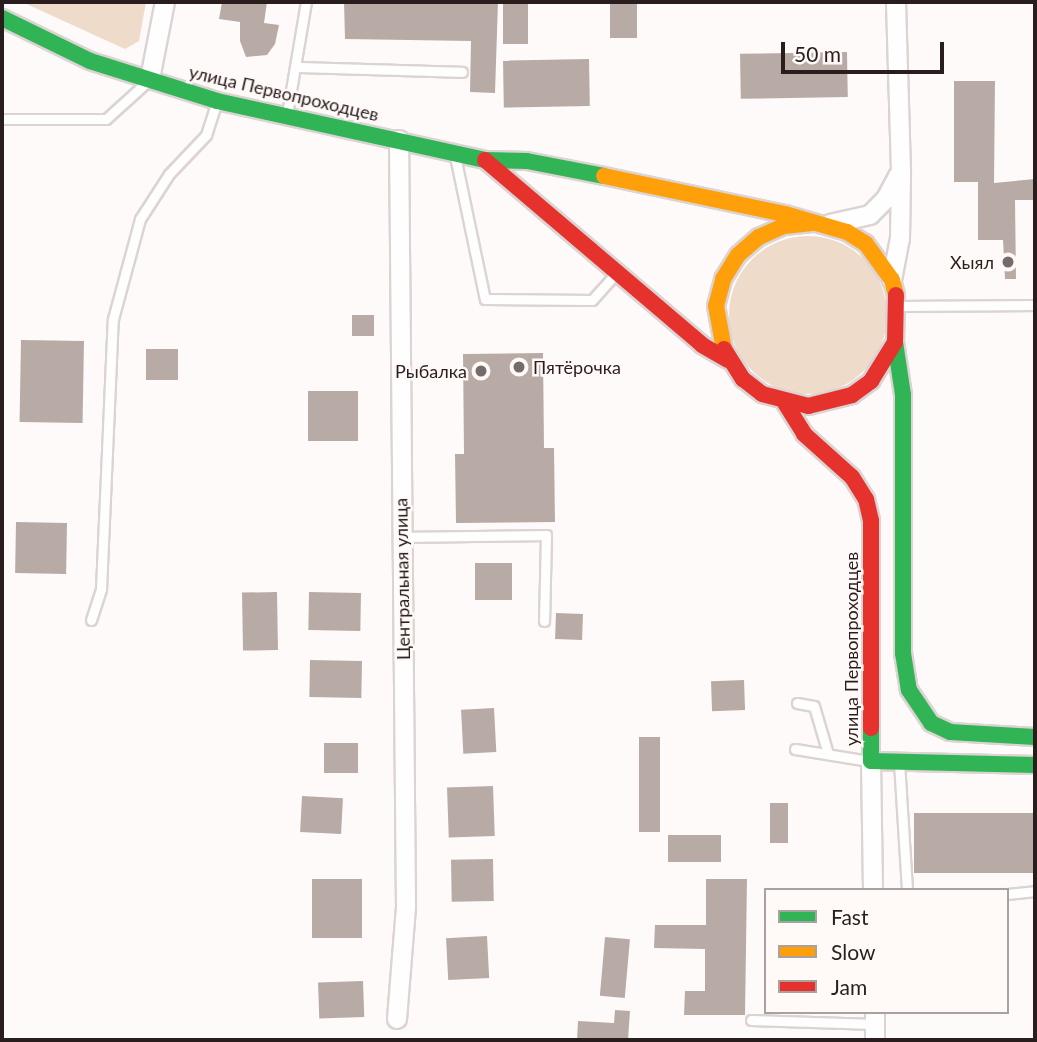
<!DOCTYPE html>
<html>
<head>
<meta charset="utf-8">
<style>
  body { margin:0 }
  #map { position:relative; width:1037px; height:1042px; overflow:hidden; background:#fefaf9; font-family:Lato,sans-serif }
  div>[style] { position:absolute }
  .green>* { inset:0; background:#efdbc9 }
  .round { border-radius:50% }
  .building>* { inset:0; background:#b8aba6; transform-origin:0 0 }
  .roads { filter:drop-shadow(2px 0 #dcd4d3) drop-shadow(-2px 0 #dcd4d3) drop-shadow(0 2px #dcd4d3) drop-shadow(0 -2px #dcd4d3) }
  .lane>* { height:9px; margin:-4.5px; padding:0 4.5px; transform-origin:4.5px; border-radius:4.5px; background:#fffefe }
  .street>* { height:18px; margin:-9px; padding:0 9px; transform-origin:9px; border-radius:9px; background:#fffefe }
  .fast>* { height:16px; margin:-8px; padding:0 8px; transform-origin:8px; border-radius:8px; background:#30b455 }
  .slow>* { height:16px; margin:-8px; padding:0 8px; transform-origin:8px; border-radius:8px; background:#ff9f0a }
  .jam>* { height:16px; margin:-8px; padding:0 8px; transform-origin:8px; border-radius:8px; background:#e5322d }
  .dots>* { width:19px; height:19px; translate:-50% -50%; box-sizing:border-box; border:4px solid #fff9f8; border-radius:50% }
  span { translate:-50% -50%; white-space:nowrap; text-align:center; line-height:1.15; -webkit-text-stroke:5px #fff9f8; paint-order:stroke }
  .street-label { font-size:18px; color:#291e1d }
  .poi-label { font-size:18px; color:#291e1d }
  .right { translate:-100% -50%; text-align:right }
  .left { translate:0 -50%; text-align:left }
  .frame { position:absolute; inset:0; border:4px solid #291e1d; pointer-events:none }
  .legend { position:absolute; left:764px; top:888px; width:245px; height:126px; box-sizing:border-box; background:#fff9f8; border:2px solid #a9a1a0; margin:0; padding:9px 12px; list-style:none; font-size:21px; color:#291e1d }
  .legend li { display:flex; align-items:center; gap:14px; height:35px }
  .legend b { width:35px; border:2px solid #a9a1a0 }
  .scale { position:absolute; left:781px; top:42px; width:163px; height:32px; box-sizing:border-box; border:4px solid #291e1d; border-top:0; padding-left:9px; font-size:21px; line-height:24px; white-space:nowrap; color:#291e1d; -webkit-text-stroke:5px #fff9f8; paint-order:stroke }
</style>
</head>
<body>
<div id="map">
  <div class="green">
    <div style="clip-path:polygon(22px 2px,146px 2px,139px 41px,125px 49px)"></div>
    <div class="round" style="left:729px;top:236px;width:158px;height:158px"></div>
  </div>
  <div class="building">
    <div style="clip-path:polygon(222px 2px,267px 2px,264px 23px,279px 25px,275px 44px,267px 55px,246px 57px,240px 41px,240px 22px,219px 19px)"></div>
    <div style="clip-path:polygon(344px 2px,498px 2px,495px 93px,470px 92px,471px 41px,345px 39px)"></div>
    <div style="left:503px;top:2px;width:25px;height:42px"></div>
    <div style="left:610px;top:2px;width:27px;height:36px"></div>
    <div style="left:847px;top:52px;width:45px;height:107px;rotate:89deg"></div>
    <div style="left:589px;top:59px;width:47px;height:86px;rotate:89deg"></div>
    <div style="clip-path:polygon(954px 81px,995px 81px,994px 183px,1035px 179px,1035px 200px,1015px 200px,1016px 279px,1005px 279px,1003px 240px,978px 240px,978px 182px,954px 182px)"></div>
    <div style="left:352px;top:315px;width:22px;height:21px"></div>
    <div style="left:21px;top:340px;width:63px;height:82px;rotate:1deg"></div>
    <div style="left:146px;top:349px;width:32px;height:31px"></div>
    <div style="clip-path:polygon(543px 353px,544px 448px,554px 448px,555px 522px,456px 523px,455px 454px,464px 454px,463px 354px)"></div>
    <div style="left:308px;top:391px;width:50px;height:50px"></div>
    <div style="left:16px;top:522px;width:51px;height:51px;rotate:1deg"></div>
    <div style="left:475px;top:563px;width:37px;height:37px"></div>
    <div style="left:277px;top:592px;width:58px;height:35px;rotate:89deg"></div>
    <div style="left:309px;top:592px;width:52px;height:38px;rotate:1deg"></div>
    <div style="left:556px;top:613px;width:27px;height:26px;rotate:2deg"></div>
    <div style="left:310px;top:660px;width:52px;height:37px;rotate:1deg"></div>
    <div style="left:744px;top:680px;width:30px;height:33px;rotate:88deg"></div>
    <div style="left:494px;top:708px;width:44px;height:33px;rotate:87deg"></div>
    <div style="left:639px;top:737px;width:21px;height:95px"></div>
    <div style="left:358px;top:743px;width:30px;height:34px;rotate:90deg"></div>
    <div style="left:493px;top:786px;width:50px;height:46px;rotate:88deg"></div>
    <div style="left:302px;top:796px;width:41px;height:36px;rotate:3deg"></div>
    <div style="left:770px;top:803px;width:18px;height:40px"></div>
    <div style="left:1035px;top:813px;width:60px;height:121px;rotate:90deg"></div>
    <div style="left:668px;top:835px;width:53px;height:27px"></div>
    <div style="left:493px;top:859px;width:42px;height:42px;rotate:89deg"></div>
    <div style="left:312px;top:879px;width:50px;height:59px"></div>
    <div style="clip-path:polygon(706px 879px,747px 879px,745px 1015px,684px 1015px,685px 991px,705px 991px,705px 949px,654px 948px,655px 925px,706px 925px)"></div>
    <div style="left:487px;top:936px;width:42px;height:41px;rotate:87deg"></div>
    <div style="left:605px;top:937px;width:25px;height:59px;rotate:5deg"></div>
    <div style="left:363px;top:981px;width:36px;height:45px;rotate:88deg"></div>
    <div style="clip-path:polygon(615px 1010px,630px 1011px,628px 1040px,577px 1040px,578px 1021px,614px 1023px)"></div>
  </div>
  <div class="roads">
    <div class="lane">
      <div style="left:295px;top:67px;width:167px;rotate:1.7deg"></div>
      <div style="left:287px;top:114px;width:114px;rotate:-80.4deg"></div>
      <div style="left:2px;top:119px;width:104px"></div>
      <div style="left:106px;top:119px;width:55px;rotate:-42.1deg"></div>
      <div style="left:455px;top:156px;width:146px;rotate:78.2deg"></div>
      <div style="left:485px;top:299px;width:107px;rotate:0.5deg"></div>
      <div style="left:592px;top:300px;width:38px;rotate:-48deg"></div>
      <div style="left:900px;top:306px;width:135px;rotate:-0.4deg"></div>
      <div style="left:403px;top:537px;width:143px;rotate:-0.8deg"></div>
      <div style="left:546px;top:535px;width:86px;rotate:91.3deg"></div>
      <div style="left:91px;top:620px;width:33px;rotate:-72deg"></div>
      <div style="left:101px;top:589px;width:270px;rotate:-87.5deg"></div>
      <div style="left:113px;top:319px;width:104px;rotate:-74.9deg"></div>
      <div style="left:140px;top:219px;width:54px;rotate:-57.2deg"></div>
      <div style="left:169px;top:174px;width:54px;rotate:-46.5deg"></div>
      <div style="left:206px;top:135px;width:35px;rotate:-72deg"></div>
      <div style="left:797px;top:703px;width:17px;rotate:10deg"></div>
      <div style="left:814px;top:706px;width:50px;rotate:73.7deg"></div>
      <div style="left:795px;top:749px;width:75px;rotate:9.2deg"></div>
      <div style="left:899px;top:762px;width:128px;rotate:86.4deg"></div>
      <div style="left:1007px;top:894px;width:28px;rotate:-6deg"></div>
      <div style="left:751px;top:1020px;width:124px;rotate:1.8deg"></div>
    </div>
    <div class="street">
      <div style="left:150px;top:79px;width:78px;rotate:-79deg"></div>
      <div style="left:830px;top:224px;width:41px;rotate:-12.7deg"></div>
      <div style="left:870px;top:215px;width:23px;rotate:-45deg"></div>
      <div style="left:886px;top:199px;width:27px;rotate:-62deg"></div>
      <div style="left:892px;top:280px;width:43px;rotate:-79.2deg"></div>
      <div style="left:900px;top:238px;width:67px;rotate:-89.1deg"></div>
      <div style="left:901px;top:171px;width:169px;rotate:-91.7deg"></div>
      <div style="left:871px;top:761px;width:129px;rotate:89.1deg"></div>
      <div style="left:875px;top:1012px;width:28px;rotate:90deg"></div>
      <div style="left:397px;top:1019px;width:112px;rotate:-85.4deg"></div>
      <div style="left:406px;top:907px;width:767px;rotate:-90.52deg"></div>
    </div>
    <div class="fast">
      <div style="left:2px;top:18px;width:98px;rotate:26deg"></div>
      <div style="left:90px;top:61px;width:133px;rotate:17.5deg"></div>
      <div style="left:217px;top:101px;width:274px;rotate:12.4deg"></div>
      <div style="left:485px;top:160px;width:42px;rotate:1.4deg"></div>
      <div style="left:527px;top:161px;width:78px;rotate:11deg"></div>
      <div style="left:895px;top:342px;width:54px;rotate:81.4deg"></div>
      <div style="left:903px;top:395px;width:258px;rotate:90deg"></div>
      <div style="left:903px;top:653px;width:37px;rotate:81deg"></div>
      <div style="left:909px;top:690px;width:40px;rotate:56deg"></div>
      <div style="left:931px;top:723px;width:21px;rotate:25deg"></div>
      <div style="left:950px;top:732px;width:85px;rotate:3.4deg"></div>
      <div style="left:871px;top:728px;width:33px;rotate:90deg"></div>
      <div style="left:871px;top:761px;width:164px;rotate:1.4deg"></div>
    </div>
    <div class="slow">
      <div style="left:604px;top:176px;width:185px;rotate:11.9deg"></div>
      <div style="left:785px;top:214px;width:65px;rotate:16.2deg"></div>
      <div style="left:847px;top:232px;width:22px;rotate:32deg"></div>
      <div style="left:866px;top:244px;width:44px;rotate:54.2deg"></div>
      <div style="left:892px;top:280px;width:16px;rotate:75deg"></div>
      <div style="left:724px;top:349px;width:44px;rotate:-100.5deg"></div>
      <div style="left:716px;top:306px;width:28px;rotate:-75deg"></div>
      <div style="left:723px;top:279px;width:28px;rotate:-58deg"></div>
      <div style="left:738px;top:255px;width:28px;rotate:-41deg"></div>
      <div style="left:759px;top:237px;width:27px;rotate:-24deg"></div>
      <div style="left:784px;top:226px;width:28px;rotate:-6deg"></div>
    </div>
    <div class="jam">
      <div style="left:485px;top:160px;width:285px;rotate:40.4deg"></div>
      <div style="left:702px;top:345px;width:30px;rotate:30deg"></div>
      <div style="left:724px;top:349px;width:36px;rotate:58deg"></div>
      <div style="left:743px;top:379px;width:24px;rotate:38deg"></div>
      <div style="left:762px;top:394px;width:48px;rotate:14.6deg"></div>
      <div style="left:808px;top:406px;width:45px;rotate:-14deg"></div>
      <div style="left:852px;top:395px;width:24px;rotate:-36deg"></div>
      <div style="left:871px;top:381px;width:46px;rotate:-58.4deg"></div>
      <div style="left:895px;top:342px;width:47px;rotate:-88.8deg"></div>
      <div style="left:785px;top:403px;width:36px;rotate:58deg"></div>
      <div style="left:804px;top:434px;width:64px;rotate:41.9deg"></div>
      <div style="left:852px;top:477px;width:26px;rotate:58deg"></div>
      <div style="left:866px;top:499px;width:23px;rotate:77deg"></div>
      <div style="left:871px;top:521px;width:207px;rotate:90deg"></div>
    </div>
  </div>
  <div class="dots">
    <div style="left:1008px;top:262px;background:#746b6a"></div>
    <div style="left:519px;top:367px;background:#746b6a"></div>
    <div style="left:481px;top:371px;background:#746b6a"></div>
  </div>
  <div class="street-label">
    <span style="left:284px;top:93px;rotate:13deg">улица Первопроходцев</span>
    <span style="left:402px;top:579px;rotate:-91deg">Центральная улица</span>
    <span style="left:851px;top:649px;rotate:-90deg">улица Первопроходцев</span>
  </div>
  <div class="poi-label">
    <span class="right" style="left:994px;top:262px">Хыял</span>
    <span class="left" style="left:533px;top:367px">Пятёрочка</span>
    <span class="right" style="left:467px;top:371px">Рыбалка</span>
  </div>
  <div class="frame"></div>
  <ul class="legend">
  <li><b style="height:9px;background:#30b455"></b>Fast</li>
  <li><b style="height:9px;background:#ff9f0a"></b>Slow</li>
  <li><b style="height:9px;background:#e5322d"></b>Jam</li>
  </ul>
  <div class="scale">50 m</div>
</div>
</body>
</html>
